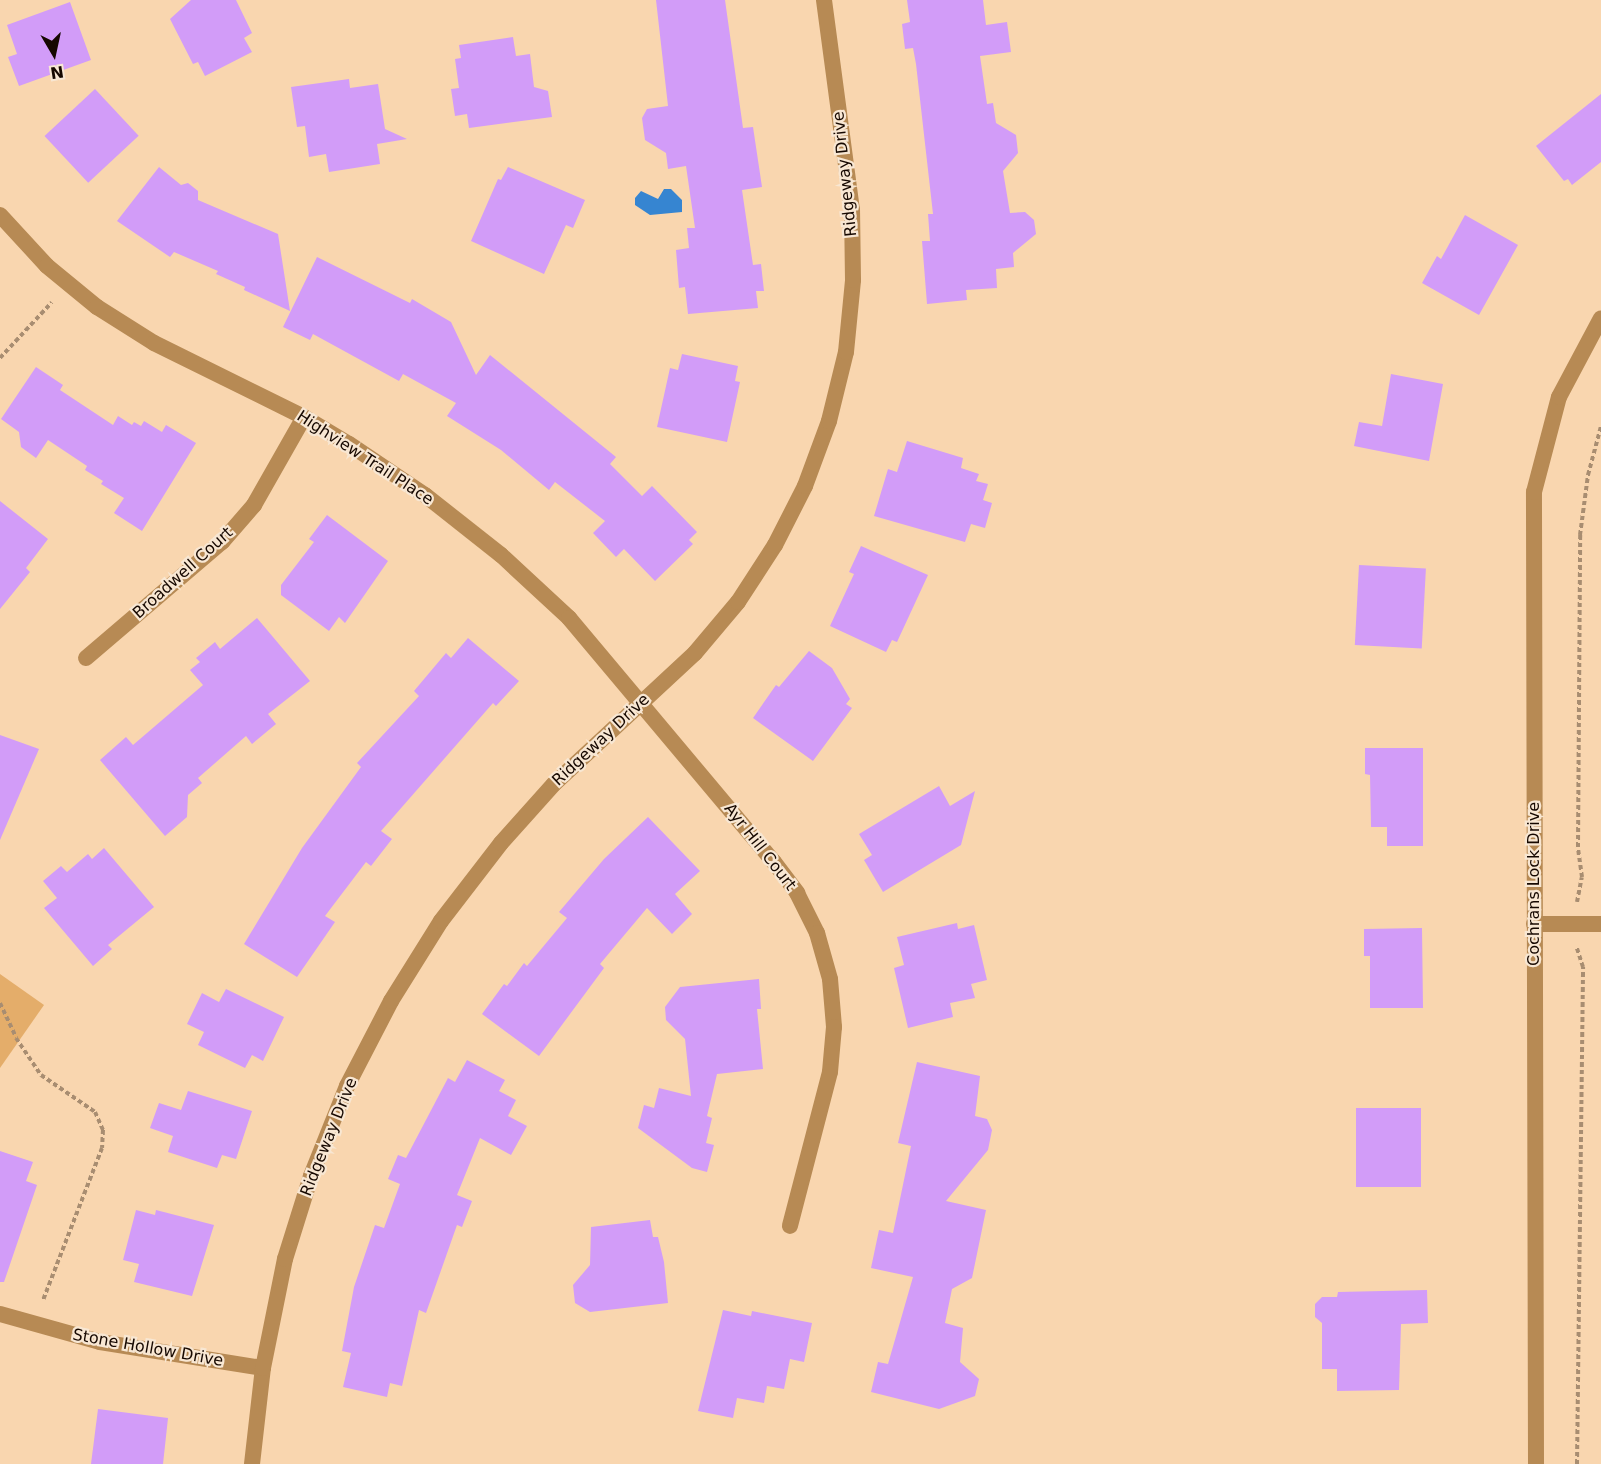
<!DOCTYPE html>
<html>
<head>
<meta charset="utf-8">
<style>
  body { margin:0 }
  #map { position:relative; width:1601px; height:1464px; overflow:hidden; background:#f9d6af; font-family:"DejaVu Sans",sans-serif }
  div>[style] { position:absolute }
  .green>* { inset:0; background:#e4ad6a }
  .water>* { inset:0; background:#3685d1 }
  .building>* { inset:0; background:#d29cf8; transform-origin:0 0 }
  .path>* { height:4px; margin-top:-2px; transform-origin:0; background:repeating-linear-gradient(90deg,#a88d71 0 4.5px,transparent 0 7.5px) }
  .minor>* { height:16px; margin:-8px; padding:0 8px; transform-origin:8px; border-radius:8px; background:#b78a54 }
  span { translate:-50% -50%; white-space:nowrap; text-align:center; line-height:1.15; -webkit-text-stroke:4.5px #f8e7d3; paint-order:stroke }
  .street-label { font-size:16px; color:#160800 }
  .north { position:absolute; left:24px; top:24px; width:60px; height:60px; -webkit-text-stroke:4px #f8e7d3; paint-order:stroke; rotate:171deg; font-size:16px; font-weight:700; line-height:24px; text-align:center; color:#160800 }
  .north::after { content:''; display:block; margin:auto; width:21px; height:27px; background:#160800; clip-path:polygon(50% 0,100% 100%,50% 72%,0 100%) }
</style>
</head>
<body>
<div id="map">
  <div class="green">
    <div style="clip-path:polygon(0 974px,44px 1005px,0 1068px)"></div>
  </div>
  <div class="water">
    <div style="clip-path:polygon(664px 189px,671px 189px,682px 200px,682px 212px,650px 215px,635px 205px,635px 198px,641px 191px,658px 199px)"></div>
  </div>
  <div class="building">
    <div style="clip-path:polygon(191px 0,236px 0,252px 33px,244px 38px,252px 52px,205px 76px,198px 62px,193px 64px,170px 19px)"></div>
    <div style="clip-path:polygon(656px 0,725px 0,743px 128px,753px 127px,762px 187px,742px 190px,753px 265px,761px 264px,764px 291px,756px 291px,758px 308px,688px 314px,685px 287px,679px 288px,676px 250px,689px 248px,687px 228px,695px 228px,686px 166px,668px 169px,666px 153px,645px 140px,642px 118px,647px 109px,668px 106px)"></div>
    <div style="clip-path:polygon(907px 0,983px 0,986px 25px,1007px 22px,1011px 52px,980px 56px,987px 104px,993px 103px,996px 123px,1016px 135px,1018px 153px,1003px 171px,1010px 213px,1025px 212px,1034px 220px,1036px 234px,1013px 253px,1014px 267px,996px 269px,997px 288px,966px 290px,967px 300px,927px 304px,922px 241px,930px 241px,928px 214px,933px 214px,916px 64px,913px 48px,905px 49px,902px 24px,910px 22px)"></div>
    <div style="clip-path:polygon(70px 2px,91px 60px,19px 86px,8px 57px,17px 54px,7px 25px)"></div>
    <div style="clip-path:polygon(513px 37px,516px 56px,530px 54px,534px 87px,548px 91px,552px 117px,469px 128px,467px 114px,455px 116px,451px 89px,459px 88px,455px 59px,461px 58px,459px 45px)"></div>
    <div style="clip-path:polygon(349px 79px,350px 88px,378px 84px,385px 129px,407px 139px,377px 144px,380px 164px,329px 172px,326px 154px,309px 157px,305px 126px,297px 127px,291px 87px)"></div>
    <div style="left:95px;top:89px;width:64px;height:69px;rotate:47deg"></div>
    <div style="clip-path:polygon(1601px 94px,1601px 162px,1572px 185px,1568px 179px,1564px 181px,1536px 146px)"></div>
    <div style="clip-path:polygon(159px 167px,181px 185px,188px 183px,198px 191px,198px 200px,278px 234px,290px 311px,244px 290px,245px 287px,216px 274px,218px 271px,174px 252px,170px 257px,117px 221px)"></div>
    <div style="clip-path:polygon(508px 167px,585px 200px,573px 228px,566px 225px,544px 274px,471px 241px,498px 179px,501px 180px)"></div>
    <div style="clip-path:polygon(1465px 215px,1518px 245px,1479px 315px,1422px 283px,1437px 256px,1441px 259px)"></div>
    <div style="clip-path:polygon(317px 257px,410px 303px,412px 299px,451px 322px,476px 375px,490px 355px,616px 457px,610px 464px,642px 496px,652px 486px,697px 532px,689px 540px,693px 544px,655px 581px,624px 549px,616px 557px,593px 533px,605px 521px,555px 482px,549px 490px,501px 450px,447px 416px,456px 403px,403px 374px,399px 381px,313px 334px,310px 340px,283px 327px)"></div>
    <div style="clip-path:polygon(682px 354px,738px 366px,735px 381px,740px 382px,727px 442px,657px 427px,670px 368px,678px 370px)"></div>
    <div style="clip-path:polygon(36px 367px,63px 385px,60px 390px,113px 425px,118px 416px,132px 425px,134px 422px,141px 426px,144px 421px,162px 432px,166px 425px,196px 443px,142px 531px,114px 513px,124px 498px,101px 484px,103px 481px,85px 470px,87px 466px,48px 440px,36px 458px,21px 447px,19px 432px,1px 419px)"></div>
    <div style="clip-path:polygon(1391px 374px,1443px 384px,1429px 461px,1354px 446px,1359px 422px,1382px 426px)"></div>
    <div style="clip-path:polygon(907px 441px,963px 458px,961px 468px,979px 474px,976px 481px,988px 484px,983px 500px,992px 503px,985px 528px,971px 524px,965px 542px,874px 516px,888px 469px,897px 472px)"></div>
    <div style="clip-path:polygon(0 501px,48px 539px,26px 568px,30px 572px,0 609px)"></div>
    <div style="clip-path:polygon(327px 515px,388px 561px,345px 623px,339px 617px,329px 631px,281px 595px,281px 585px,314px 542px,309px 539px)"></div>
    <div style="clip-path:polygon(861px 546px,928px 575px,897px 642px,892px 640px,886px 652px,830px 626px,854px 574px,849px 572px)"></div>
    <div style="left:1359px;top:565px;width:67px;height:80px;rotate:3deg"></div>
    <div style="clip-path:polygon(257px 618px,310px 681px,268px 714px,276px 724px,252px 744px,246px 736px,198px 778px,202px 783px,188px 795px,187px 817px,165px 836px,100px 760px,126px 737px,133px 745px,203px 685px,190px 670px,200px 662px,196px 658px,215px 642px,220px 649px)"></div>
    <div style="clip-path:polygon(468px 638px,519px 681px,496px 706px,493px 703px,381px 831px,392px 839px,371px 866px,366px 862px,325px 916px,335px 922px,297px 977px,244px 944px,302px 848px,361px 767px,357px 763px,419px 696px,414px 691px,446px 653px,451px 658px)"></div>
    <div style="clip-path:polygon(809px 651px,832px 668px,850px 699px,846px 704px,852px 708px,813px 761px,753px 718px,776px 685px,779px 687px)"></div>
    <div style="clip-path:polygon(0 735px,39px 749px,0 840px)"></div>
    <div style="clip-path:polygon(1365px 748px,1423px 748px,1423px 846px,1387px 846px,1387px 827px,1371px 827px,1370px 775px,1365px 774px)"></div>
    <div style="clip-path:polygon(939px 786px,950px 806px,975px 791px,961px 845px,883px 892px,864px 860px,872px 855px,859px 834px)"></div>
    <div style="clip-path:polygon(648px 817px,700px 871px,675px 894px,692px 914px,672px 934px,647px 908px,600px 964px,604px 968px,539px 1056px,482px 1014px,504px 984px,507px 986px,524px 963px,527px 966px,567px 918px,559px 912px,604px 859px)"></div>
    <div style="clip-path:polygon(104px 848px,154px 907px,108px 945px,112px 949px,93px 966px,44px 908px,57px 898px,43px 881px,61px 866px,67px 872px,88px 854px,92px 859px)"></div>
    <div style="clip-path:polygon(957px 923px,958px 929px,974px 925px,987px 980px,971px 984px,975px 998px,950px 1003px,953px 1017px,908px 1028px,894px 968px,904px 965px,897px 937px)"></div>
    <div style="clip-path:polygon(1422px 928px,1423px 1008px,1370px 1008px,1370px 956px,1364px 956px,1364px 929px)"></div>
    <div style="clip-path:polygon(759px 979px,761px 1009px,757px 1009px,763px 1069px,717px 1074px,707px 1116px,712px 1118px,706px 1143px,714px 1145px,707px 1172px,692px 1168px,638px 1128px,644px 1105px,654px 1108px,659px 1088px,691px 1096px,685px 1039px,666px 1020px,665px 1007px,680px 987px)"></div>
    <div style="clip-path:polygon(226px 989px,284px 1017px,263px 1061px,252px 1055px,245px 1068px,198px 1045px,204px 1032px,187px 1024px,202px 993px,219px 1002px)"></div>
    <div style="clip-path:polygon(467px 1060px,505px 1080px,499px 1091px,516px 1100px,508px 1116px,527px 1126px,511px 1155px,480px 1138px,457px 1195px,472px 1201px,462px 1227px,457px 1225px,426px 1313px,419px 1310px,402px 1386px,390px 1383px,387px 1397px,343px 1387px,351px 1353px,342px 1351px,354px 1287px,375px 1225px,384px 1228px,400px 1184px,388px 1179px,398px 1155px,406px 1158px,448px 1078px,455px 1082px)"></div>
    <div style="clip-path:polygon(917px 1062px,980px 1076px,975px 1116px,987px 1119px,992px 1130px,988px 1150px,946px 1201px,986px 1210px,972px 1278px,952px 1289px,945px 1323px,963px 1328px,960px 1362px,979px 1379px,975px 1396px,939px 1409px,871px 1392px,878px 1362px,888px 1364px,913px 1277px,871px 1268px,879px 1230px,893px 1233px,911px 1146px,898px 1143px)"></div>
    <div style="clip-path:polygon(188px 1091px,252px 1111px,236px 1159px,222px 1155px,217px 1168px,168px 1152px,173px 1136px,150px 1128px,159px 1103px,181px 1110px)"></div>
    <div style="left:1356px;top:1108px;width:65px;height:79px"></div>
    <div style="clip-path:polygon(0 1151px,33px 1162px,26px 1181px,37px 1185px,4px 1282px,0 1282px)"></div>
    <div style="clip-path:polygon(136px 1210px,155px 1215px,156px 1210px,214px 1225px,192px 1296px,134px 1282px,139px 1264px,123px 1260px)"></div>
    <div style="clip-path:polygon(650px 1220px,653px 1237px,658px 1237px,664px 1262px,668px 1303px,590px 1312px,575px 1303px,573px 1285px,590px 1265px,591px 1227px)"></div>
    <div style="clip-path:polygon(1427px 1290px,1428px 1323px,1401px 1324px,1399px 1390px,1337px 1391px,1337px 1369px,1322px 1369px,1322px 1323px,1315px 1317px,1315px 1304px,1322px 1297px,1337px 1297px,1338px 1292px)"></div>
    <div style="clip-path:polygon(723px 1310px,751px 1316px,752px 1311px,812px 1323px,804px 1362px,790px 1359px,784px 1389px,767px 1386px,764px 1403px,737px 1398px,733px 1418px,698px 1411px)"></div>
    <div style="clip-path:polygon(98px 1409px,168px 1418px,163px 1464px,91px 1464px)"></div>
  </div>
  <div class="path">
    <div style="left:0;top:358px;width:76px;rotate:-47.1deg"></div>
    <div style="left:1577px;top:902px;width:25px;rotate:-79deg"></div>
    <div style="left:1582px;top:877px;width:30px;rotate:-98deg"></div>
    <div style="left:1578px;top:847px;width:312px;rotate:-89.6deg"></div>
    <div style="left:1580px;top:535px;width:61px;rotate:-82.4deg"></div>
    <div style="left:1588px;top:475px;width:51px;rotate:-75.1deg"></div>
    <div style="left:0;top:1003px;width:38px;rotate:65deg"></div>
    <div style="left:16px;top:1038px;width:45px;rotate:56deg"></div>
    <div style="left:41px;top:1075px;width:65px;rotate:34.4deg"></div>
    <div style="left:95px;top:1112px;width:20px;rotate:66deg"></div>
    <div style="left:103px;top:1130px;width:18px;rotate:93deg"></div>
    <div style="left:102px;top:1148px;width:163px;rotate:111.2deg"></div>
    <div style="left:1577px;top:1464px;width:497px;rotate:-89.3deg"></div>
    <div style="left:1583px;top:967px;width:20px;rotate:-108deg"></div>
  </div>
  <div class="minor">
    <div style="left:0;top:215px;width:69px;rotate:47.3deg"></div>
    <div style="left:47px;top:266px;width:65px;rotate:39.4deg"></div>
    <div style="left:97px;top:307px;width:67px;rotate:32.3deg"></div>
    <div style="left:154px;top:343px;width:167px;rotate:26.3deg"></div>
    <div style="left:304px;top:417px;width:52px;rotate:31deg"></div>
    <div style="left:349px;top:444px;width:92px;rotate:33.9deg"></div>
    <div style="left:425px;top:495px;width:97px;rotate:38.3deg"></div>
    <div style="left:501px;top:555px;width:93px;rotate:42.8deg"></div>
    <div style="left:569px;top:618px;width:319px;rotate:50deg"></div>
    <div style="left:774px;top:862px;width:39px;rotate:53deg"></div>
    <div style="left:797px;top:893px;width:45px;rotate:63.4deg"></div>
    <div style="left:817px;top:933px;width:48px;rotate:74.2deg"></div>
    <div style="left:830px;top:979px;width:48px;rotate:85.2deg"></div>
    <div style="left:834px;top:1027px;width:45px;rotate:95.1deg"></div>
    <div style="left:830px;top:1072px;width:159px;rotate:104.6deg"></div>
    <div style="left:86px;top:658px;width:179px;rotate:-40.5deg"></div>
    <div style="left:222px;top:542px;width:49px;rotate:-49.1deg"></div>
    <div style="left:254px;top:505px;width:101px;rotate:-60.4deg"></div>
    <div style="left:1534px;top:924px;width:67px"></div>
    <div style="left:0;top:1314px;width:104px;rotate:15.6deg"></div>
    <div style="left:100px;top:1342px;width:165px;rotate:9.1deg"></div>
    <div style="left:252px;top:1464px;width:97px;rotate:-83.5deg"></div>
    <div style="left:263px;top:1368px;width:111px;rotate:-78.6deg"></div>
    <div style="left:285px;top:1259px;width:87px;rotate:-72.6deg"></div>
    <div style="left:311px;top:1176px;width:97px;rotate:-68.2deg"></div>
    <div style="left:347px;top:1086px;width:96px;rotate:-62.6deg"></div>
    <div style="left:391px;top:1001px;width:94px;rotate:-58deg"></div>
    <div style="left:441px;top:921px;width:98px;rotate:-52.4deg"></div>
    <div style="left:501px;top:843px;width:79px;rotate:-48.1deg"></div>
    <div style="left:554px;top:784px;width:192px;rotate:-42.9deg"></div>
    <div style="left:695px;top:653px;width:67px;rotate:-49.9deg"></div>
    <div style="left:738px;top:602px;width:68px;rotate:-57deg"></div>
    <div style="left:775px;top:545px;width:66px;rotate:-63deg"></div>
    <div style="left:805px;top:486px;width:69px;rotate:-69.7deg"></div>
    <div style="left:829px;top:421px;width:71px;rotate:-76.2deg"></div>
    <div style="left:846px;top:352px;width:72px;rotate:-84.4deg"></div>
    <div style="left:853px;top:280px;width:70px;rotate:-90.8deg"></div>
    <div style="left:852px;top:210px;width:212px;rotate:-97.6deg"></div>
    <div style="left:1536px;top:1464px;width:972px;rotate:-90.12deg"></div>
    <div style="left:1534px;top:492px;width:98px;rotate:-75.3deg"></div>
    <div style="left:1559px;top:397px;width:89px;rotate:-62deg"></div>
  </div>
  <div class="street-label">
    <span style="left:845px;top:174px;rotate:-96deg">Ridgeway Drive</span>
    <span style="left:365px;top:458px;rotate:33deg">Highview Trail Place</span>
    <span style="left:183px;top:573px;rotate:-42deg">Broadwell Court</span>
    <span style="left:601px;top:740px;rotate:-43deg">Ridgeway Drive</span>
    <span style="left:760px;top:847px;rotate:52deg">Ayr Hill Court</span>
    <span style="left:1534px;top:884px;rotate:-90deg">Cochrans Lock Drive</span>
    <span style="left:329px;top:1137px;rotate:-68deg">Ridgeway Drive</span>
    <span style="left:148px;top:1348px;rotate:10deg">Stone Hollow Drive</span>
  </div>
  <div class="north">N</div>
</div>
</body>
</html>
